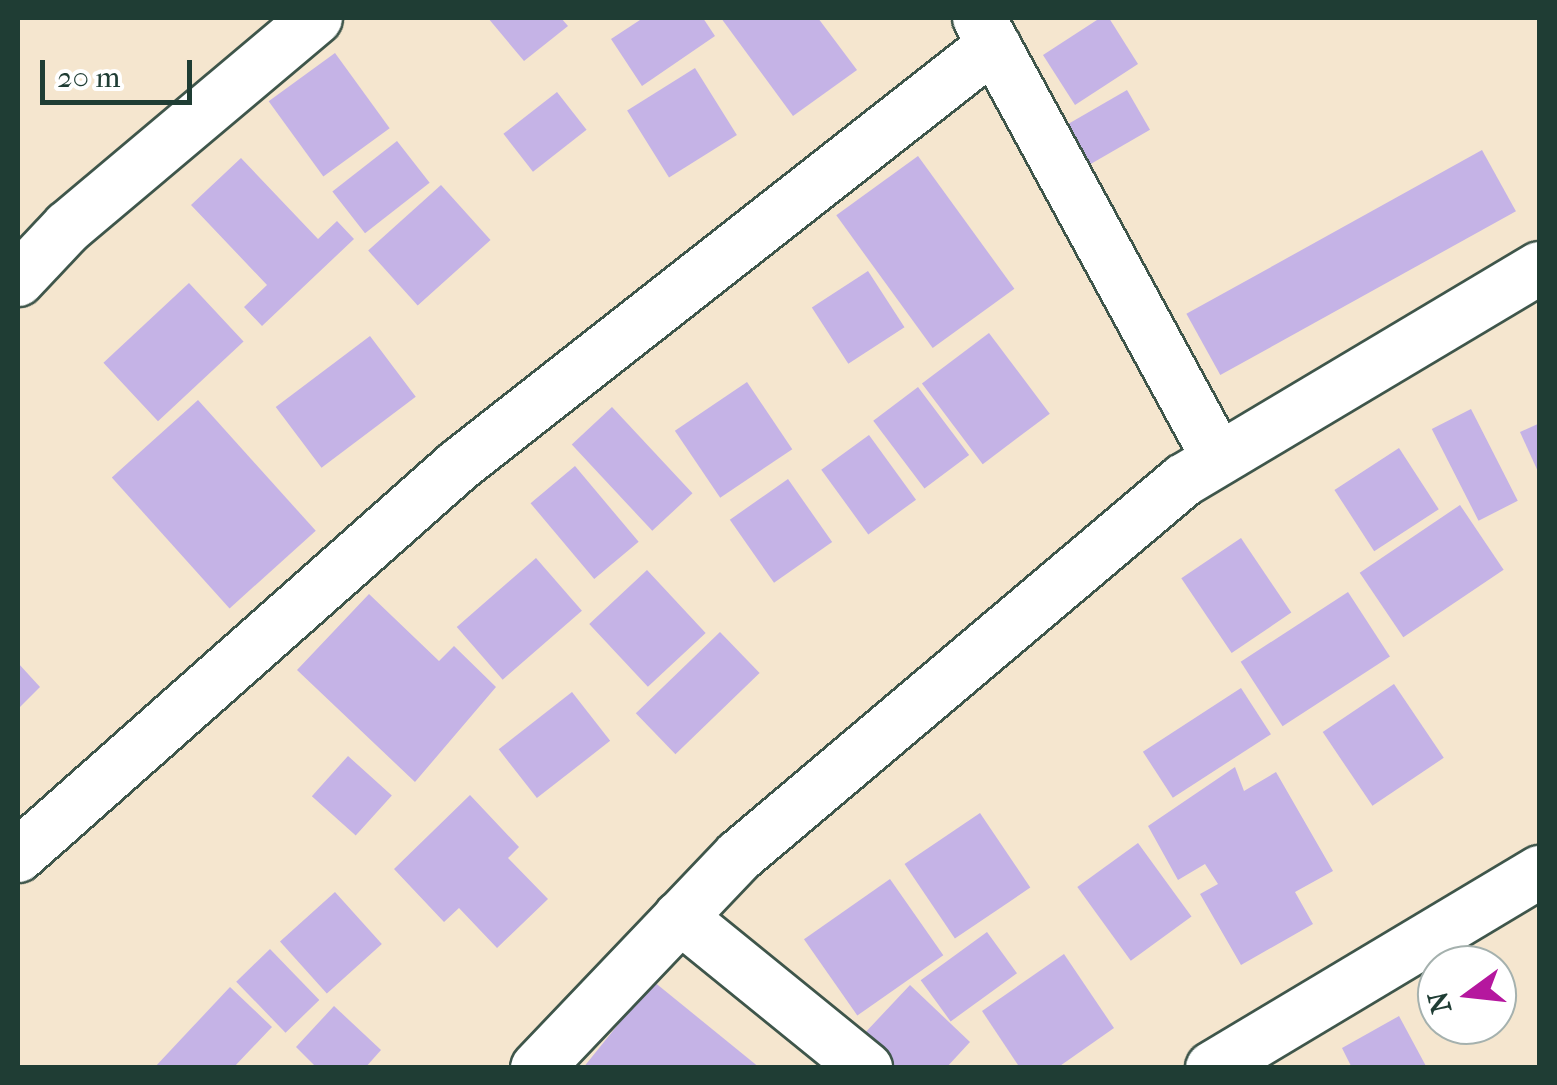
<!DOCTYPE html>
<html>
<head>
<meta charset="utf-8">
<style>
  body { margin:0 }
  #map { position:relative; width:1557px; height:1085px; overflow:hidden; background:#f5e6cf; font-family:"IM FELL French Canon",serif }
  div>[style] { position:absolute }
  .building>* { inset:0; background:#c5b3e6; transform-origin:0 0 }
  .roads { filter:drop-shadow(2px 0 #3f564b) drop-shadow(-2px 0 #3f564b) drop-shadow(0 2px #3f564b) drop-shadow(0 -2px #3f564b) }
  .minor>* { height:52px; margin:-26px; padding:0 26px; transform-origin:26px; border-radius:26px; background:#fff }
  span { translate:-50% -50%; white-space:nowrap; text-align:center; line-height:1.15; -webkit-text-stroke:8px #fff; paint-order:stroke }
  .frame { position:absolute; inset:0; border:20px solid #1f3d34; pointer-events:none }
  .north { position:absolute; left:1417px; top:945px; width:100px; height:100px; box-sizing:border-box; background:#fff; border:2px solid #a5b1ae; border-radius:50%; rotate:255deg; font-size:28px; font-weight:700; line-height:40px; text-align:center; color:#1f3d34 }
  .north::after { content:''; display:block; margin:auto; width:35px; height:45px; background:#b5179e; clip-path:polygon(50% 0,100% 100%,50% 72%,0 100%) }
  .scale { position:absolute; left:40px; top:60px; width:152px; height:45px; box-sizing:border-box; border:5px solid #1f3d34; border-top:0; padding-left:12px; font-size:30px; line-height:35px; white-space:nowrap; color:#1f3d34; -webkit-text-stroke:8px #fff; paint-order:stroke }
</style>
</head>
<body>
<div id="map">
  <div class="building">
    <div style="clip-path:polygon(488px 18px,561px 18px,568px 26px,524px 61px)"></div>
    <div style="clip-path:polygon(643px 18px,703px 18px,715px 36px,642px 86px,611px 39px)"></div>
    <div style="clip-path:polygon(721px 18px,818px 18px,857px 70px,793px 116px)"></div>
    <div style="clip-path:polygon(1100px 18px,1109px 18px,1138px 64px,1075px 105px,1043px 55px)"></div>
    <div style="left:335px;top:53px;width:93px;height:82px;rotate:54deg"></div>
    <div style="left:695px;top:68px;width:79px;height:80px;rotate:58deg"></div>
    <div style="left:1127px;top:90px;width:46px;height:75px;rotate:60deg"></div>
    <div style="left:557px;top:92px;width:48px;height:68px;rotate:52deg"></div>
    <div style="left:397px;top:141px;width:53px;height:82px;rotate:52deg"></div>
    <div style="left:1482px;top:150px;width:70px;height:338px;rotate:61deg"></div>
    <div style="left:918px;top:156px;width:164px;height:101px;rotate:54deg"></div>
    <div style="clip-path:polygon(241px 158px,318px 239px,337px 221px,354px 239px,262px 326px,244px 307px,267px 285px,191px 205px)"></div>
    <div style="left:441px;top:185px;width:74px;height:98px;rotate:48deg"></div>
    <div style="left:868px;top:271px;width:67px;height:67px;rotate:57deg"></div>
    <div style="left:189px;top:283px;width:80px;height:117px;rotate:47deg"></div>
    <div style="left:989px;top:333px;width:101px;height:84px;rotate:53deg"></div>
    <div style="left:370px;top:336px;width:76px;height:118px;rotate:53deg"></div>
    <div style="left:747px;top:382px;width:81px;height:87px;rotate:56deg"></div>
    <div style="left:918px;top:387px;width:85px;height:56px;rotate:53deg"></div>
    <div style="left:198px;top:400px;width:176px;height:116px;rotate:48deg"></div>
    <div style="left:612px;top:407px;width:118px;height:55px;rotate:47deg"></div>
    <div style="left:1471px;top:409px;width:103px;height:44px;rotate:63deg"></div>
    <div style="clip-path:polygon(1540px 423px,1540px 476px,1520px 432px)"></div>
    <div style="left:869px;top:435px;width:80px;height:59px;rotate:54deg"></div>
    <div style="left:1399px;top:448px;width:73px;height:77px;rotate:57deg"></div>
    <div style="left:575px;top:466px;width:99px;height:58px;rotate:50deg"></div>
    <div style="left:788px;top:479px;width:77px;height:71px;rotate:55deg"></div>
    <div style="left:1460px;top:505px;width:78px;height:121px;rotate:56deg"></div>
    <div style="left:1241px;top:538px;width:90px;height:72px;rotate:56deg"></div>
    <div style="left:536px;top:558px;width:70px;height:105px;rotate:49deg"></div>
    <div style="left:647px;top:570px;width:86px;height:79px;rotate:47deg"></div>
    <div style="left:1348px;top:592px;width:77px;height:128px;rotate:57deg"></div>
    <div style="clip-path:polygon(369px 594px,439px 661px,454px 646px,496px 687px,415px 782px,297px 670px)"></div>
    <div style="left:720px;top:632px;width:57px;height:117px;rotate:46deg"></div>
    <div style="clip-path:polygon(18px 663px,40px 687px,18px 709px)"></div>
    <div style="left:1394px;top:684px;width:89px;height:86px;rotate:56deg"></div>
    <div style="left:1241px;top:688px;width:55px;height:117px;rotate:57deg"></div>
    <div style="left:572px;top:692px;width:62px;height:93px;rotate:52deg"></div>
    <div style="left:348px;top:756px;width:59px;height:54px;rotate:42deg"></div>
    <div style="clip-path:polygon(1235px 767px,1244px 791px,1276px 772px,1333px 871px,1295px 892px,1313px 924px,1241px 965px,1200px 894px,1218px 884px,1205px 864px,1178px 880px,1148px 826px)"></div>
    <div style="clip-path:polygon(470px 795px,519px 847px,508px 858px,548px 899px,497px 948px,459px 908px,444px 922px,394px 869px)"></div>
    <div style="left:980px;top:813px;width:90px;height:91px;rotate:56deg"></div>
    <div style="left:1138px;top:843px;width:91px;height:75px;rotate:54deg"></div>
    <div style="left:890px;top:879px;width:93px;height:105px;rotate:55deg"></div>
    <div style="left:335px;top:892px;width:70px;height:74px;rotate:48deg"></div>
    <div style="left:987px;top:932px;width:51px;height:82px;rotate:54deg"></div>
    <div style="left:270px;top:949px;width:71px;height:47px;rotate:46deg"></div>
    <div style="clip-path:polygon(1064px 954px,1114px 1028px,1057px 1068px,1020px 1068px,982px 1011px)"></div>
    <div style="clip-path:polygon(653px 981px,760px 1068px,583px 1068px)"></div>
    <div style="clip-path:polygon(910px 985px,970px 1042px,946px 1068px,895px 1068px,862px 1036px)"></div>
    <div style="clip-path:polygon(230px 987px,272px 1027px,233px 1068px,154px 1068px)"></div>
    <div style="clip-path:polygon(334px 1006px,381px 1050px,365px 1068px,317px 1068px,296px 1047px)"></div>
    <div style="clip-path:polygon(1399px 1016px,1427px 1068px,1352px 1068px,1342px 1048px)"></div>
  </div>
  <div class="roads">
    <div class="minor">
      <div style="left:979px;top:18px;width:501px;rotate:61.49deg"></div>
      <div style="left:18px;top:280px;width:73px;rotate:-46.7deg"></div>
      <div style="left:68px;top:227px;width:324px;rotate:-40.1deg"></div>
      <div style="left:18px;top:856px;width:589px;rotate:-41.56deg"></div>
      <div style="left:459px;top:465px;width:680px;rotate:-38.13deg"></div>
      <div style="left:680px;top:917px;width:240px;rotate:39.1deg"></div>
      <div style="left:537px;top:1068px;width:293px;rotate:-46.4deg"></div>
      <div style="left:739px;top:856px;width:583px;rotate:-40.2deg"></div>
      <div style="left:1184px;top:480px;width:414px;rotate:-30.8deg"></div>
      <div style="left:1212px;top:1068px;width:382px;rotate:-30.9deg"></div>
    </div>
  </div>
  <div class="frame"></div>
  <div class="north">N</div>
  <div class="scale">20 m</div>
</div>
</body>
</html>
